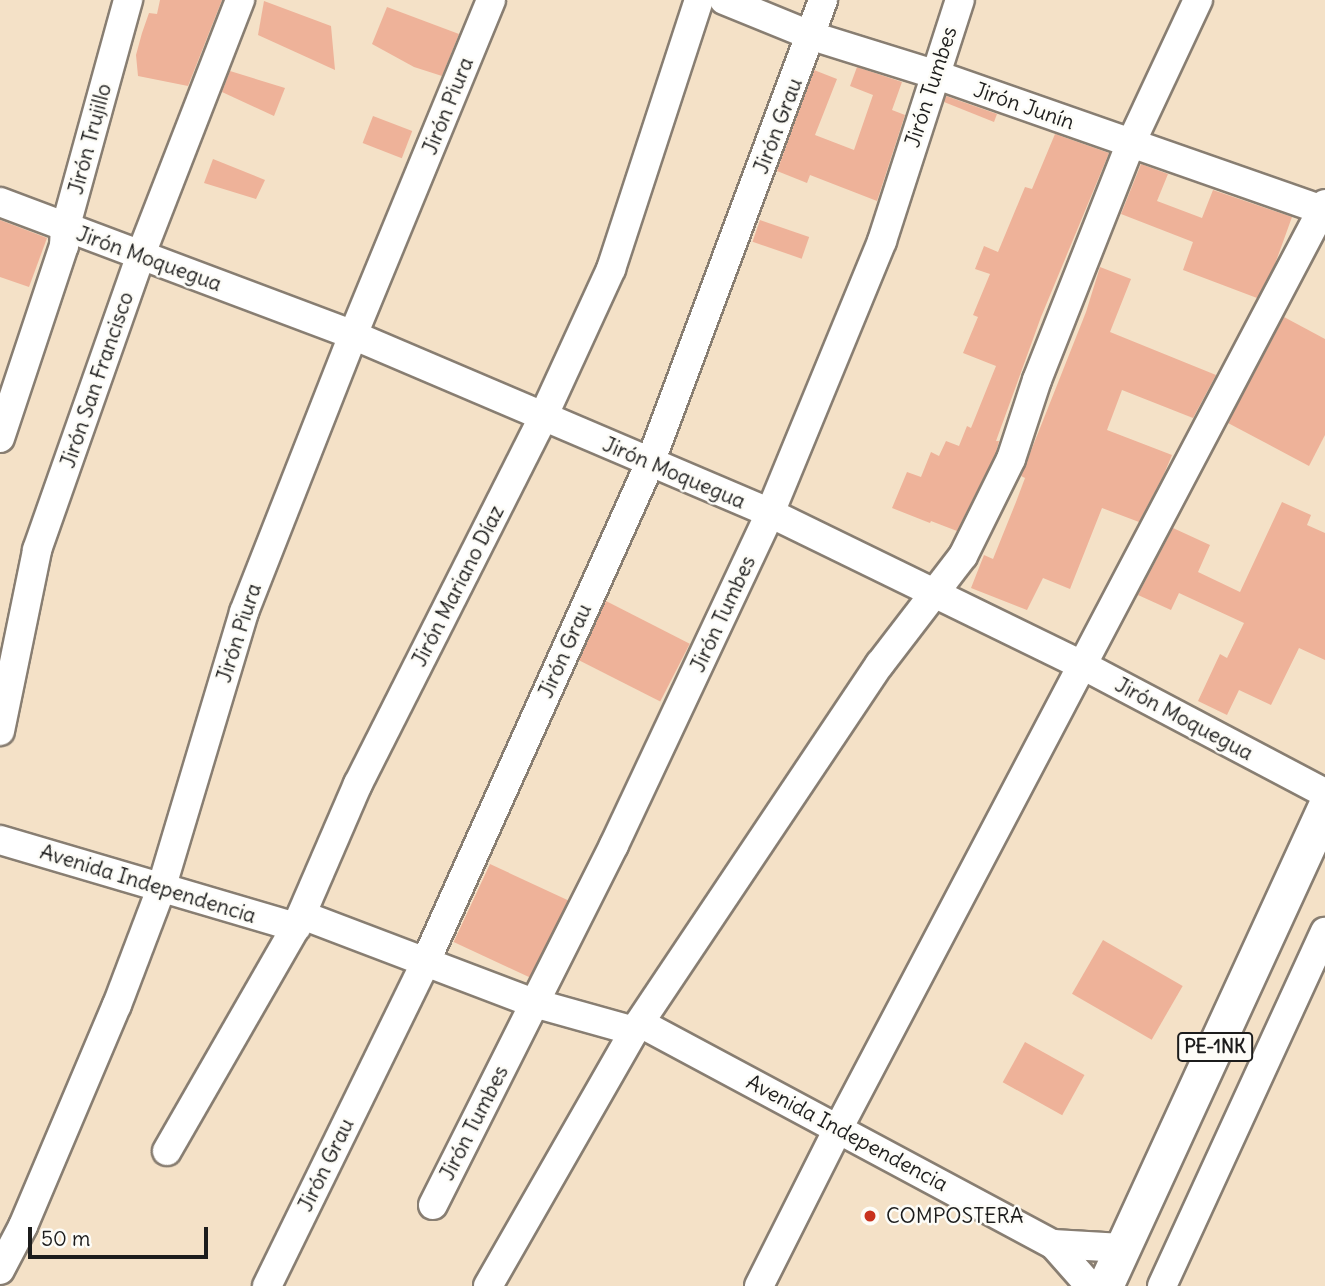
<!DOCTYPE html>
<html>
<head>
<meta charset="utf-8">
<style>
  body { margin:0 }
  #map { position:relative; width:1325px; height:1286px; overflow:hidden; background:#f4e1c7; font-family:Delius,sans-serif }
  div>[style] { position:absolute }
  .building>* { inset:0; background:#eeb299; transform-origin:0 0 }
  .roads { filter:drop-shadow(2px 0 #887e72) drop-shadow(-2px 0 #887e72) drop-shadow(0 2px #887e72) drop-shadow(0 -2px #887e72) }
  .minor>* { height:28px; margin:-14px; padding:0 14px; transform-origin:14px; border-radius:14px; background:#fff }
  .major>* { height:35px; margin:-17.5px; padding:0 17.5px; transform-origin:17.5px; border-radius:17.5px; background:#fff }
  .dots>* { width:19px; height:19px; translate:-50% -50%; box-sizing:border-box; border:4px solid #fdfcf7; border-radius:50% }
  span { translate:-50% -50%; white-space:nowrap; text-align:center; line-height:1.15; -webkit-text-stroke:5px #fdfcf7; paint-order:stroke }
  .shield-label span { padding:2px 5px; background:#fdfcf7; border:2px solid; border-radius:5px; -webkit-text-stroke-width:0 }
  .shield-label { font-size:19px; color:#1c1c1c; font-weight:700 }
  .street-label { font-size:21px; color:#1c1c1c }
  .poi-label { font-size:21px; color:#1c1c1c }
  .left { translate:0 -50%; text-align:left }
  .scale { position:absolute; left:28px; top:1227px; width:180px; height:32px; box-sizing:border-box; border:4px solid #1c1c1c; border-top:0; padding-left:9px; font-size:21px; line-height:24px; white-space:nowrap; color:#1c1c1c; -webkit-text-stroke:5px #fdfcf7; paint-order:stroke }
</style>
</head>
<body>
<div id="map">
  <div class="building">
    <div style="clip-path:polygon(160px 0,222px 0,188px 86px,138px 76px,136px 55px,142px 33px,149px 13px,157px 14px)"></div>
    <div style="clip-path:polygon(264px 1px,331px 26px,335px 70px,258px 35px)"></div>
    <div style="clip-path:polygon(387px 7px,459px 34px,442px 76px,414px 67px,372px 44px)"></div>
    <div style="clip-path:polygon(857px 67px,902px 82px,892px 110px,905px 115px,877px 201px,810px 175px,807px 183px,777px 171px,814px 70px,837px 79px,815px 135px,854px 150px,873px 95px,850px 86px)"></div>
    <div style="clip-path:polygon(230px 71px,285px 88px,274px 116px,222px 92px)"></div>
    <div style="clip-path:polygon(946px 96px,997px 114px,994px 122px,944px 102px)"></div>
    <div style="left:373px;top:116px;width:42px;height:29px;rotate:21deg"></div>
    <div style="clip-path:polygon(1055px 134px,1109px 153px,1041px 317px,996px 441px,999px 441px,996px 453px,957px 531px,931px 521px,930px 523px,892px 508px,907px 472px,921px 477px,931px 452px,939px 456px,946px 441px,959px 446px,967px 426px,971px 428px,996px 366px,963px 353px,978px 317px,973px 315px,990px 274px,975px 269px,984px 246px,998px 252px,1025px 187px,1032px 189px)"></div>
    <div style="clip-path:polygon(213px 159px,265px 180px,256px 199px,204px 183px)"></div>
    <div style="clip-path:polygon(1141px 164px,1168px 174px,1157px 201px,1202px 218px,1213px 190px,1292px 217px,1275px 264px,1257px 298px,1183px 270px,1193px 242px,1121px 214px)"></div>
    <div style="clip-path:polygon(0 220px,47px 238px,29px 287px,0 277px)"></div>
    <div style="left:760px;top:220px;width:52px;height:23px;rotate:19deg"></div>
    <div style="clip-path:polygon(1100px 267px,1131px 279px,1110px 332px,1216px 375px,1193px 418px,1122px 390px,1107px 430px,1172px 455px,1164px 474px,1139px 522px,1102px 508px,1070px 589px,1043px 578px,1027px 610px,971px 588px,984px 555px,993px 559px,1016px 502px,1025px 478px,1021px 476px,1086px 312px)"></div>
    <div style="clip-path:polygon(1284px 317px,1325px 339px,1325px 435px,1309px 466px,1228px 423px)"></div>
    <div style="clip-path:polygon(1282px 502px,1311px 515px,1307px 525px,1325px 533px,1325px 660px,1299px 648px,1271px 705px,1239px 690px,1227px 715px,1198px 701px,1220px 654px,1227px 658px,1244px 623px,1179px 593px,1171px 610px,1138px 595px,1173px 528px,1210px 545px,1198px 572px,1240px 592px)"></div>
    <div style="left:606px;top:601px;width:94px;height:65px;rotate:27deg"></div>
    <div style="left:490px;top:864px;width:86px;height:86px;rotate:25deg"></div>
    <div style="left:1103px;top:940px;width:92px;height:62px;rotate:30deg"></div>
    <div style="left:1025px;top:1042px;width:68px;height:46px;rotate:29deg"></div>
  </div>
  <div class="roads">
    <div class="minor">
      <div style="left:724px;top:0;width:95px;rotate:22.2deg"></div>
      <div style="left:812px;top:36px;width:128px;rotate:17.3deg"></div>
      <div style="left:934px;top:74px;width:414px;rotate:19.3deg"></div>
      <div style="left:0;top:202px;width:377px;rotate:20.6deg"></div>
      <div style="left:353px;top:335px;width:453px;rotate:23.1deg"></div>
      <div style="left:770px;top:513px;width:349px;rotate:26deg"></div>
      <div style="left:1084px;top:666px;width:272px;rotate:27.8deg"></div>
      <div style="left:0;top:438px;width:202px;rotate:-71.6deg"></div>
      <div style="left:64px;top:246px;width:17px;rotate:-87deg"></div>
      <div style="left:65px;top:229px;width:238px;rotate:-74.6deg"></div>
      <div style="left:0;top:731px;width:185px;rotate:-78.4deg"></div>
      <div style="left:37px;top:550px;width:314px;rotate:-70.6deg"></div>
      <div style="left:141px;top:254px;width:273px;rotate:-68.7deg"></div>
      <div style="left:0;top:840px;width:309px;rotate:16.4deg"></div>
      <div style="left:302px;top:915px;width:248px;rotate:20.8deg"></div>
      <div style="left:534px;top:1003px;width:104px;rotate:15.6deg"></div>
      <div style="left:640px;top:1023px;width:468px;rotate:28.2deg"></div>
      <div style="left:1053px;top:1244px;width:56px;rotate:48.6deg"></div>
      <div style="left:167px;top:1151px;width:258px;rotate:-60.1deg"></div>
      <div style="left:296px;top:927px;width:156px;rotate:-66.6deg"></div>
      <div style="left:358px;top:784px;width:411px;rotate:-63.2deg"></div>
      <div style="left:543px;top:417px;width:163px;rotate:-65.3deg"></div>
      <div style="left:611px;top:269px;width:283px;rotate:-71.9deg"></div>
      <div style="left:433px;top:1205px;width:403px;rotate:-63.3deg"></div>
      <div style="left:614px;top:845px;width:367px;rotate:-64.8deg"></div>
      <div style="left:770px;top:513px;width:294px;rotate:-67.6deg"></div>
      <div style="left:882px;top:241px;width:253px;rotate:-72.1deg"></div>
      <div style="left:1053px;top:1244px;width:69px;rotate:3.3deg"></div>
      <div style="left:0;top:1270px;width:50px;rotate:-62.4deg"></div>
      <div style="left:23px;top:1226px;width:240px;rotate:-67deg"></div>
      <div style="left:117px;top:1005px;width:124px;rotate:-69.2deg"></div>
      <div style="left:161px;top:889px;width:289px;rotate:-73.3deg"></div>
      <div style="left:244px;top:612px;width:298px;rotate:-68.5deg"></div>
      <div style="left:353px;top:335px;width:362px;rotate:-67.6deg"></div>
      <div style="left:267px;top:1286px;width:360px;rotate:-63.9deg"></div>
      <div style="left:425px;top:963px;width:548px;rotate:-65.77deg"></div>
      <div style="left:650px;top:463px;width:494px;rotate:-69.5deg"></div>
      <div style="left:488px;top:1286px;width:294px;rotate:-60.2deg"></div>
      <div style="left:634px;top:1031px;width:442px;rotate:-56.2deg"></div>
      <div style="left:880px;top:664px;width:136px;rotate:-52.5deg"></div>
      <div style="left:963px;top:556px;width:108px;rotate:-63.7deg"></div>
      <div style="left:1011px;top:459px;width:83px;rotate:-71.8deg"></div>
      <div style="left:1037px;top:380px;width:255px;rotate:-68.4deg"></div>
      <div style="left:1131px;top:143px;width:158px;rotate:-64.9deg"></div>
      <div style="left:759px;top:1286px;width:178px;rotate:-63.3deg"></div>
      <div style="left:839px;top:1127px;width:1043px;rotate:-62.23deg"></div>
      <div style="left:1162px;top:1286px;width:390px;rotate:-65.3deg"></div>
    </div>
    <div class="major">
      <div style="left:1105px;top:1286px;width:526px;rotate:-65.29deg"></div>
    </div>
  </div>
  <div class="dots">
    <div style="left:870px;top:1216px;background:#c8321e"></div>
  </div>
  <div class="shield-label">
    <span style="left:1215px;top:1047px">PE-1NK</span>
  </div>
  <div class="street-label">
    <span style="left:931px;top:87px;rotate:-72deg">Jirón Tumbes</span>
    <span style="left:448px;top:106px;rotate:-68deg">Jirón Piura</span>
    <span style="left:1024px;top:106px;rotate:19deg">Jirón Junín</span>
    <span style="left:778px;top:126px;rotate:-69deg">Jirón Grau</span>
    <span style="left:90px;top:139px;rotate:-75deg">Jirón Trujillo</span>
    <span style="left:149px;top:259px;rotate:20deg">Jirón Moquegua</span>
    <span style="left:97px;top:380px;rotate:-71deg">Jirón San Francisco</span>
    <span style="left:674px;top:473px;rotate:23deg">Jirón Moquegua</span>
    <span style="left:458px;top:586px;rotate:-63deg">Jirón Mariano Díaz</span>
    <span style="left:723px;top:614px;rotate:-65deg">Jirón Tumbes</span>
    <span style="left:239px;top:633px;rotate:-72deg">Jirón Piura</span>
    <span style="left:565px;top:651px;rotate:-66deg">Jirón Grau</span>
    <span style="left:1184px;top:719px;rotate:28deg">Jirón Moquegua</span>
    <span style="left:148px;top:884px;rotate:17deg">Avenida Independencia</span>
    <span style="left:474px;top:1123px;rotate:-63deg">Jirón Tumbes</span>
    <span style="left:847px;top:1133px;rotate:28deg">Avenida Independencia</span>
    <span style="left:326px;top:1165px;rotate:-64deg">Jirón Grau</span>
  </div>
  <div class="poi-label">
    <span class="left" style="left:886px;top:1216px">COMPOSTERA</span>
  </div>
  <div class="scale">50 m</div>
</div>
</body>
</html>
